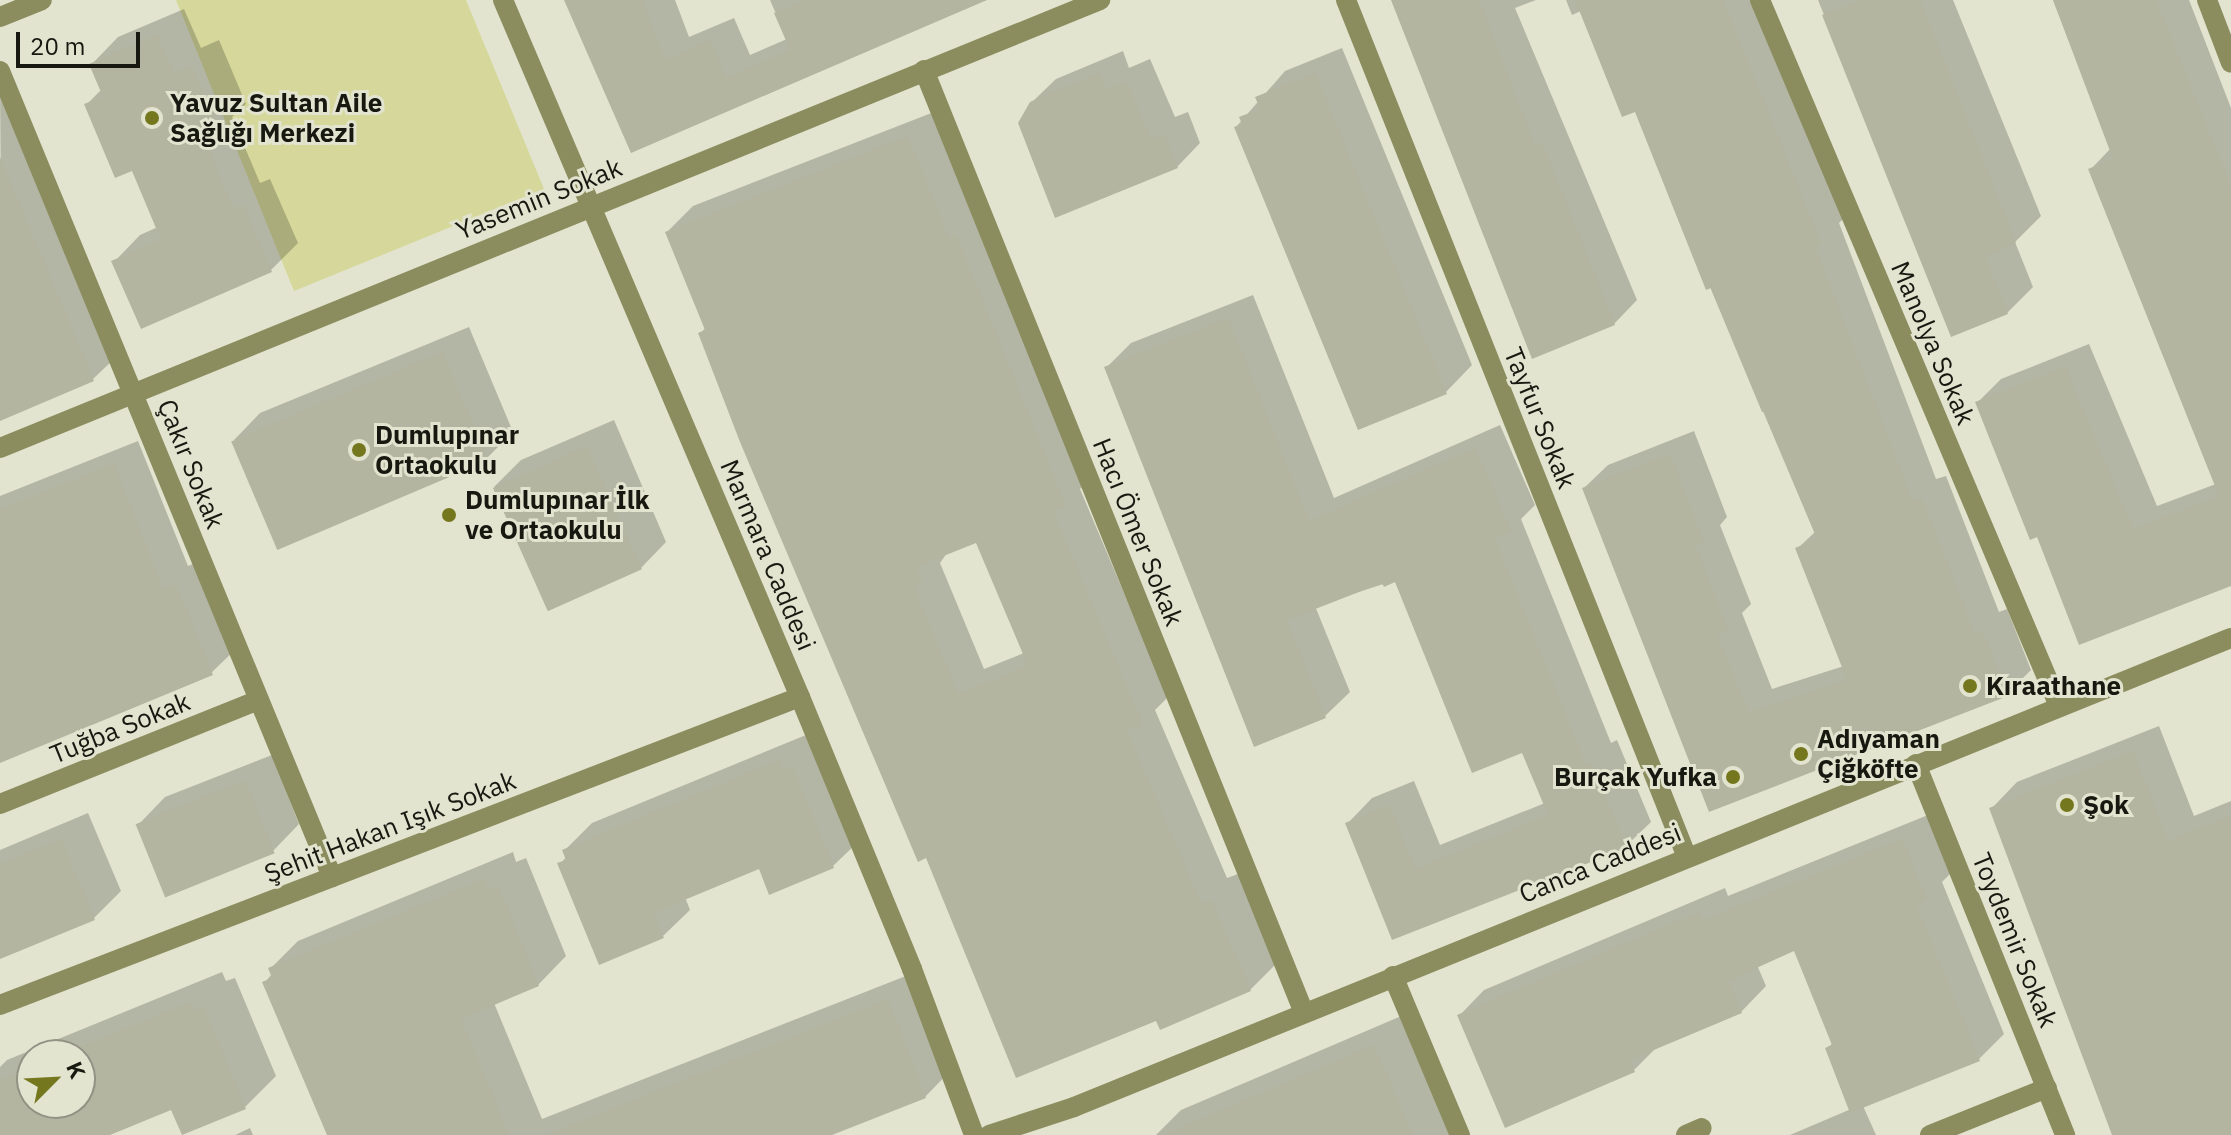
<!DOCTYPE html>
<html>
<head>
<meta charset="utf-8">
<style>
  body { margin:0 }
  #map { position:relative; width:2231px; height:1135px; overflow:hidden; background:#e2e4cf; font-family:"IBM Plex Sans",sans-serif }
  div>[style] { position:absolute }
  .green>* { inset:0; background:#d5d89a }
  .shadow>* { inset:0; background:#0003 }
  .building>* { inset:0; background:#b3b5a1; transform-origin:0 0 }
  .minor>* { height:20px; margin:-10px; padding:0 10px; transform-origin:10px; border-radius:10px; background:#8b8d5e }
  .dots>* { width:22px; height:22px; translate:-50% -50%; box-sizing:border-box; border:4px solid #e2e4cf; border-radius:50% }
  span { translate:-50% -50%; white-space:nowrap; text-align:center; line-height:1.15; -webkit-text-stroke:6px #e2e4cf; paint-order:stroke }
  .poi-label { font-size:26px; color:#171810; font-weight:700 }
  .left { translate:0 -50%; text-align:left }
  .right { translate:-100% -50%; text-align:right }
  .street-label { font-size:26px; color:#171810 }
  .north { position:absolute; left:16px; top:1039px; width:80px; height:80px; box-sizing:border-box; background:#e2e4cf; border:2px solid #919283; border-radius:50%; rotate:66deg; font-size:22px; font-weight:700; line-height:32px; text-align:center; color:#171810 }
  .north::after { content:''; display:block; margin:auto; width:28px; height:36px; background:#75771e; clip-path:polygon(50% 0,100% 100%,50% 72%,0 100%) }
  .scale { position:absolute; left:16px; top:32px; width:124px; height:36px; box-sizing:border-box; border:4px solid #171810; border-top:0; padding-left:10px; font-size:24px; line-height:28px; white-space:nowrap; color:#171810; -webkit-text-stroke:6px #e2e4cf; paint-order:stroke }
</style>
</head>
<body>
<div id="map">
  <div class="green">
    <div style="clip-path:polygon(176px 0,466px 0,544px 189px,294px 291px)"></div>
  </div>
  <div class="shadow">
    <div style="clip-path:polygon(566px 0,675px 0,689px 37px,734px 18px,750px 55px,787px 39px,770px 0,986px 0,632px 150px)"></div>
    <div style="clip-path:polygon(1393px 0,1536px 0,1515px 8px,1637px 300px,1614px 324px)"></div>
    <div style="clip-path:polygon(1566px 0,1757px 0,1844px 218px,1839px 223px,1936px 479px,1946px 476px,1999px 612px,2007px 609px,2031px 670px,2007px 694px,1710px 810px,1584px 488px,1608px 465px,1694px 431px,1727px 517px,1720px 525px,1751px 604px,1742px 613px,1772px 689px,1844px 666px,1798px 548px,1816px 531px,1767px 410px,1762px 412px,1636px 109px,1581px 11px,1572px 15px)"></div>
    <div style="clip-path:polygon(1818px 0,1953px 0,2041px 216px,2015px 242px,2033px 287px,2007px 313px,1952px 335px)"></div>
    <div style="clip-path:polygon(2053px 0,2189px 0,2231px 108px,2231px 584px,2038px 534px,1977px 403px,2001px 379px,2089px 344px,2157px 506px,2216px 484px,2091px 169px,2111px 148px)"></div>
    <div style="clip-path:polygon(184px 9px,201px 48px,219px 40px,246px 104px,232px 117px,260px 183px,270px 179px,298px 243px,271px 270px,114px 262px,140px 235px,158px 227px,133px 168px,86px 105px,102px 89px,92px 64px,118px 37px)"></div>
    <div style="clip-path:polygon(1342px 48px,1472px 365px,1446px 392px,1236px 127px,1285px 71px)"></div>
    <div style="clip-path:polygon(1123px 51px,1129px 68px,1150px 59px,1175px 117px,1188px 112px,1200px 143px,1177px 167px,1031px 103px,1056px 79px)"></div>
    <div style="clip-path:polygon(0 86px,115px 358px,93px 379px,3px 417px)"></div>
    <div style="clip-path:polygon(evenodd,934px 112px,1091px 478px,1080px 489px,1168px 697px,1155px 710px,1227px 878px,1238px 874px,1276px 964px,1250px 990px,1157px 1018px,927px 856px,700px 334px,706px 327px,667px 232px,693px 206px,934px 112px,977px 540px,1024px 653px,984px 669px,940px 563px,947px 553px,977px 540px)"></div>
    <div style="clip-path:polygon(1253px 295px,1334px 498px,1500px 425px,1535px 505px,1521px 519px,1611px 743px,1617px 740px,1651px 822px,1626px 846px,1394px 937px,1348px 823px,1372px 798px,1414px 781px,1440px 845px,1545px 803px,1523px 750px,1396px 580px,1315px 606px,1350px 692px,1325px 716px,1106px 368px,1131px 343px)"></div>
    <div style="clip-path:polygon(469px 327px,513px 432px,486px 459px,234px 440px,260px 413px)"></div>
    <div style="clip-path:polygon(614px 420px,666px 542px,640px 569px,494px 487px,521px 460px)"></div>
    <div style="clip-path:polygon(138px 441px,188px 566px,200px 561px,236px 649px,211px 673px,0 761px,0 496px)"></div>
    <div style="clip-path:polygon(2159px 726px,2194px 816px,2231px 801px,2231px 1135px,2114px 1135px,1991px 809px,2017px 782px)"></div>
    <div style="clip-path:polygon(806px 735px,860px 840px,833px 866px,760px 866px,685px 897px,690px 910px,663px 936px,560px 864px,567px 856px,565px 850px,592px 823px)"></div>
    <div style="clip-path:polygon(272px 755px,299px 824px,273px 851px,139px 824px,165px 797px)"></div>
    <div style="clip-path:polygon(88px 813px,121px 891px,94px 918px,0 958px,0 850px)"></div>
    <div style="clip-path:polygon(1928px 815px,1951px 873px,1942px 882px,2004px 1034px,1979px 1059px,1863px 1106px,1876px 1135px,1790px 1135px,1851px 1109px,1827px 1048px,1833px 1043px,1795px 949px,1757px 965px,1766px 986px,1741px 1012px,1657px 1047px,1634px 1070px,1459px 1016px,1484px 990px,1725px 888px,1728px 896px)"></div>
    <div style="clip-path:polygon(513px 852px,516px 862px,526px 858px,566px 956px,538px 985px,494px 1003px,542px 1119px,916px 972px,953px 1068px,925px 1097px,827px 1135px,332px 1135px,265px 982px,272px 974px,270px 969px,298px 941px)"></div>
    <div style="clip-path:polygon(evenodd,222px 972px,226px 981px,235px 978px,276px 1076px,245px 1107px,172px 1108px,105px 1135px,0 1135px,0 1067px,7px 1060px,222px 972px,32px 1055px,80px 1055px,80px 1103px,32px 1103px,32px 1055px)"></div>
    <div style="clip-path:polygon(1406px 1014px,1458px 1135px,1156px 1135px,1181px 1110px)"></div>
    <div style="clip-path:polygon(250px 1128px,253px 1135px,235px 1135px)"></div>
  </div>
  <div class="building">
    <div style="clip-path:polygon(564px 0,642px 0,665px 60px,710px 40px,726px 78px,790px 50px,774px 13px,804px 0,987px 0,631px 153px)"></div>
    <div style="clip-path:polygon(1391px 0,1479px 0,1535px 146px,1542px 143px,1615px 325px,1532px 359px)"></div>
    <div style="clip-path:polygon(1575px 0,1723px 0,1821px 244px,1815px 246px,1913px 502px,1922px 498px,1975px 634px,1983px 631px,2008px 696px,1709px 812px,1582px 488px,1670px 454px,1704px 543px,1695px 546px,1728px 629px,1717px 634px,1748px 712px,1847px 680px,1795px 548px,1817px 539px,1711px 288px,1706px 290px,1635px 112px,1622px 117px)"></div>
    <div style="clip-path:polygon(1861px 0,1920px 0,2016px 243px,1985px 256px,2008px 314px,1951px 337px,1822px 15px)"></div>
    <div style="clip-path:polygon(2053px 0,2156px 0,2231px 187px,2231px 586px,2079px 645px,2037px 537px,2030px 540px,1975px 402px,2065px 367px,2133px 529px,2219px 496px,2088px 169px,2113px 159px)"></div>
    <div style="clip-path:polygon(157px 35px,174px 73px,192px 65px,220px 132px,204px 139px,233px 208px,243px 204px,272px 272px,141px 329px,111px 261px,161px 240px,132px 171px,115px 178px,84px 104px,103px 97px,89px 64px)"></div>
    <div style="clip-path:polygon(1099px 73px,1106px 90px,1126px 81px,1151px 139px,1164px 134px,1178px 168px,1055px 218px,1018px 123px,1030px 102px)"></div>
    <div style="clip-path:polygon(1315px 73px,1447px 394px,1358px 430px,1234px 127px,1242px 124px,1239px 117px,1260px 109px,1255px 97px)"></div>
    <div style="clip-path:polygon(evenodd,908px 136px,949px 238px,956px 235px,1066px 506px,1053px 511px,1143px 725px,1127px 731px,1201px 903px,1211px 899px,1251px 991px,1160px 1030px,1156px 1021px,1016px 1078px,926px 858px,918px 862px,740px 442px,698px 333px,705px 330px,665px 232px,908px 136px,976px 543px,1028px 666px,958px 694px,914px 587px,923px 584px,916px 567px,976px 543px)"></div>
    <div style="clip-path:polygon(0 157px,94px 381px,0 421px)"></div>
    <div style="clip-path:polygon(1228px 318px,1309px 521px,1475px 448px,1512px 532px,1495px 539px,1586px 766px,1592px 763px,1627px 848px,1392px 940px,1345px 823px,1389px 805px,1415px 869px,1548px 815px,1522px 753px,1472px 773px,1395px 582px,1384px 587px,1382px 583px,1287px 620px,1326px 718px,1254px 747px,1104px 367px)"></div>
    <div style="left:442px;top:352px;width:118px;height:229px;rotate:67deg"></div>
    <div style="left:587px;top:446px;width:135px;height:103px;rotate:66deg"></div>
    <div style="clip-path:polygon(114px 464px,163px 589px,176px 584px,213px 675px,0 763px,0 509px)"></div>
    <div style="clip-path:polygon(2133px 751px,2168px 841px,2231px 815px,2231px 1135px,2112px 1135px,1989px 808px)"></div>
    <div style="clip-path:polygon(779px 760px,783px 770px,792px 766px,834px 868px,769px 895px,759px 869px,653px 913px,664px 938px,599px 965px,557px 863px,566px 860px,562px 850px)"></div>
    <div style="left:245px;top:780px;width:79px;height:118px;rotate:68deg"></div>
    <div style="clip-path:polygon(61px 839px,95px 920px,0 959px,0 864px)"></div>
    <div style="clip-path:polygon(1902px 839px,1927px 900px,1916px 904px,1980px 1061px,1850px 1113px,1825px 1048px,1832px 1045px,1794px 951px,1728px 981px,1742px 1013px,1630px 1060px,1635px 1072px,1505px 1128px,1457px 1015px,1699px 912px,1703px 920px)"></div>
    <div style="clip-path:polygon(484px 879px,488px 889px,498px 885px,539px 986px,461px 1019px,509px 1135px,327px 1135px,262px 982px,272px 978px,268px 968px)"></div>
    <div style="clip-path:polygon(888px 999px,926px 1098px,832px 1135px,546px 1135px)"></div>
    <div style="clip-path:polygon(191px 1002px,195px 1011px,204px 1007px,246px 1109px,182px 1135px,171px 1110px,110px 1135px,0 1135px,0 1080px,32px 1067px,32px 1103px,80px 1103px,80px 1055px,60px 1055px)"></div>
    <div style="clip-path:polygon(1374px 1045px,1413px 1135px,1163px 1135px)"></div>
  </div>
  <div class="minor">
    <div style="left:503px;top:0;width:758px;rotate:66.92deg"></div>
    <div style="left:800px;top:697px;width:294px;rotate:67.6deg"></div>
    <div style="left:912px;top:969px;width:177px;rotate:69.5deg"></div>
    <div style="left:1346px;top:0;width:920px;rotate:68.31deg"></div>
    <div style="left:1760px;top:0;width:767px;rotate:67.05deg"></div>
    <div style="left:2207px;top:0;width:67px;rotate:69.1deg"></div>
    <div style="left:0;top:17px;width:45px;rotate:-22deg"></div>
    <div style="left:924px;top:70px;width:1017px;rotate:68.05deg"></div>
    <div style="left:0;top:71px;width:872px;rotate:67.61deg"></div>
    <div style="left:0;top:448px;width:1188px;rotate:-22.16deg"></div>
    <div style="left:1916px;top:764px;width:400px;rotate:68.1deg"></div>
    <div style="left:0;top:804px;width:279px;rotate:-21.9deg"></div>
    <div style="left:1393px;top:976px;width:173px;rotate:67.2deg"></div>
    <div style="left:0;top:1005px;width:857px;rotate:-21.06deg"></div>
    <div style="left:989px;top:1135px;width:89px;rotate:-18.2deg"></div>
    <div style="left:1074px;top:1107px;width:1248px;rotate:-22.07deg"></div>
    <div style="left:1686px;top:1135px;width:17px;rotate:-24deg"></div>
    <div style="left:1930px;top:1135px;width:126px;rotate:-21.9deg"></div>
  </div>
  <div class="dots">
    <div style="left:152px;top:118px;background:#75771e"></div>
    <div style="left:359px;top:450px;background:#75771e"></div>
    <div style="left:449px;top:515px;background:#75771e"></div>
    <div style="left:1970px;top:686px;background:#75771e"></div>
    <div style="left:1801px;top:754px;background:#75771e"></div>
    <div style="left:1733px;top:777px;background:#75771e"></div>
    <div style="left:2067px;top:805px;background:#75771e"></div>
  </div>
  <div class="poi-label">
    <span class="left" style="left:170px;top:118px">Yavuz Sultan Aile<br>Sağlığı Merkezi</span>
    <span class="left" style="left:375px;top:450px">Dumlupınar<br>Ortaokulu</span>
    <span class="left" style="left:465px;top:515px">Dumlupınar İlk<br>ve Ortaokulu</span>
    <span class="left" style="left:1986px;top:686px">Kıraathane</span>
    <span class="left" style="left:1817px;top:754px">Adıyaman<br>Çiğköfte</span>
    <span class="right" style="left:1717px;top:777px">Burçak Yufka</span>
    <span class="left" style="left:2083px;top:805px">Şok</span>
  </div>
  <div class="street-label">
    <span style="left:539px;top:199px;rotate:-22deg">Yasemin Sokak</span>
    <span style="left:1933px;top:343px;rotate:67deg">Manolya Sokak</span>
    <span style="left:1540px;top:418px;rotate:68deg">Tayfur Sokak</span>
    <span style="left:191px;top:464px;rotate:68deg">Çakır Sokak</span>
    <span style="left:1138px;top:532px;rotate:68deg">Hacı Ömer Sokak</span>
    <span style="left:768px;top:555px;rotate:67deg">Marmara Caddesi</span>
    <span style="left:120px;top:728px;rotate:-22deg">Tuğba Sokak</span>
    <span style="left:390px;top:827px;rotate:-21deg">Şehit Hakan Işık Sokak</span>
    <span style="left:1600px;top:863px;rotate:-22deg">Canca Caddesi</span>
    <span style="left:2015px;top:940px;rotate:68deg">Toydemir Sokak</span>
  </div>
  <div class="north">K</div>
  <div class="scale">20 m</div>
</div>
</body>
</html>
